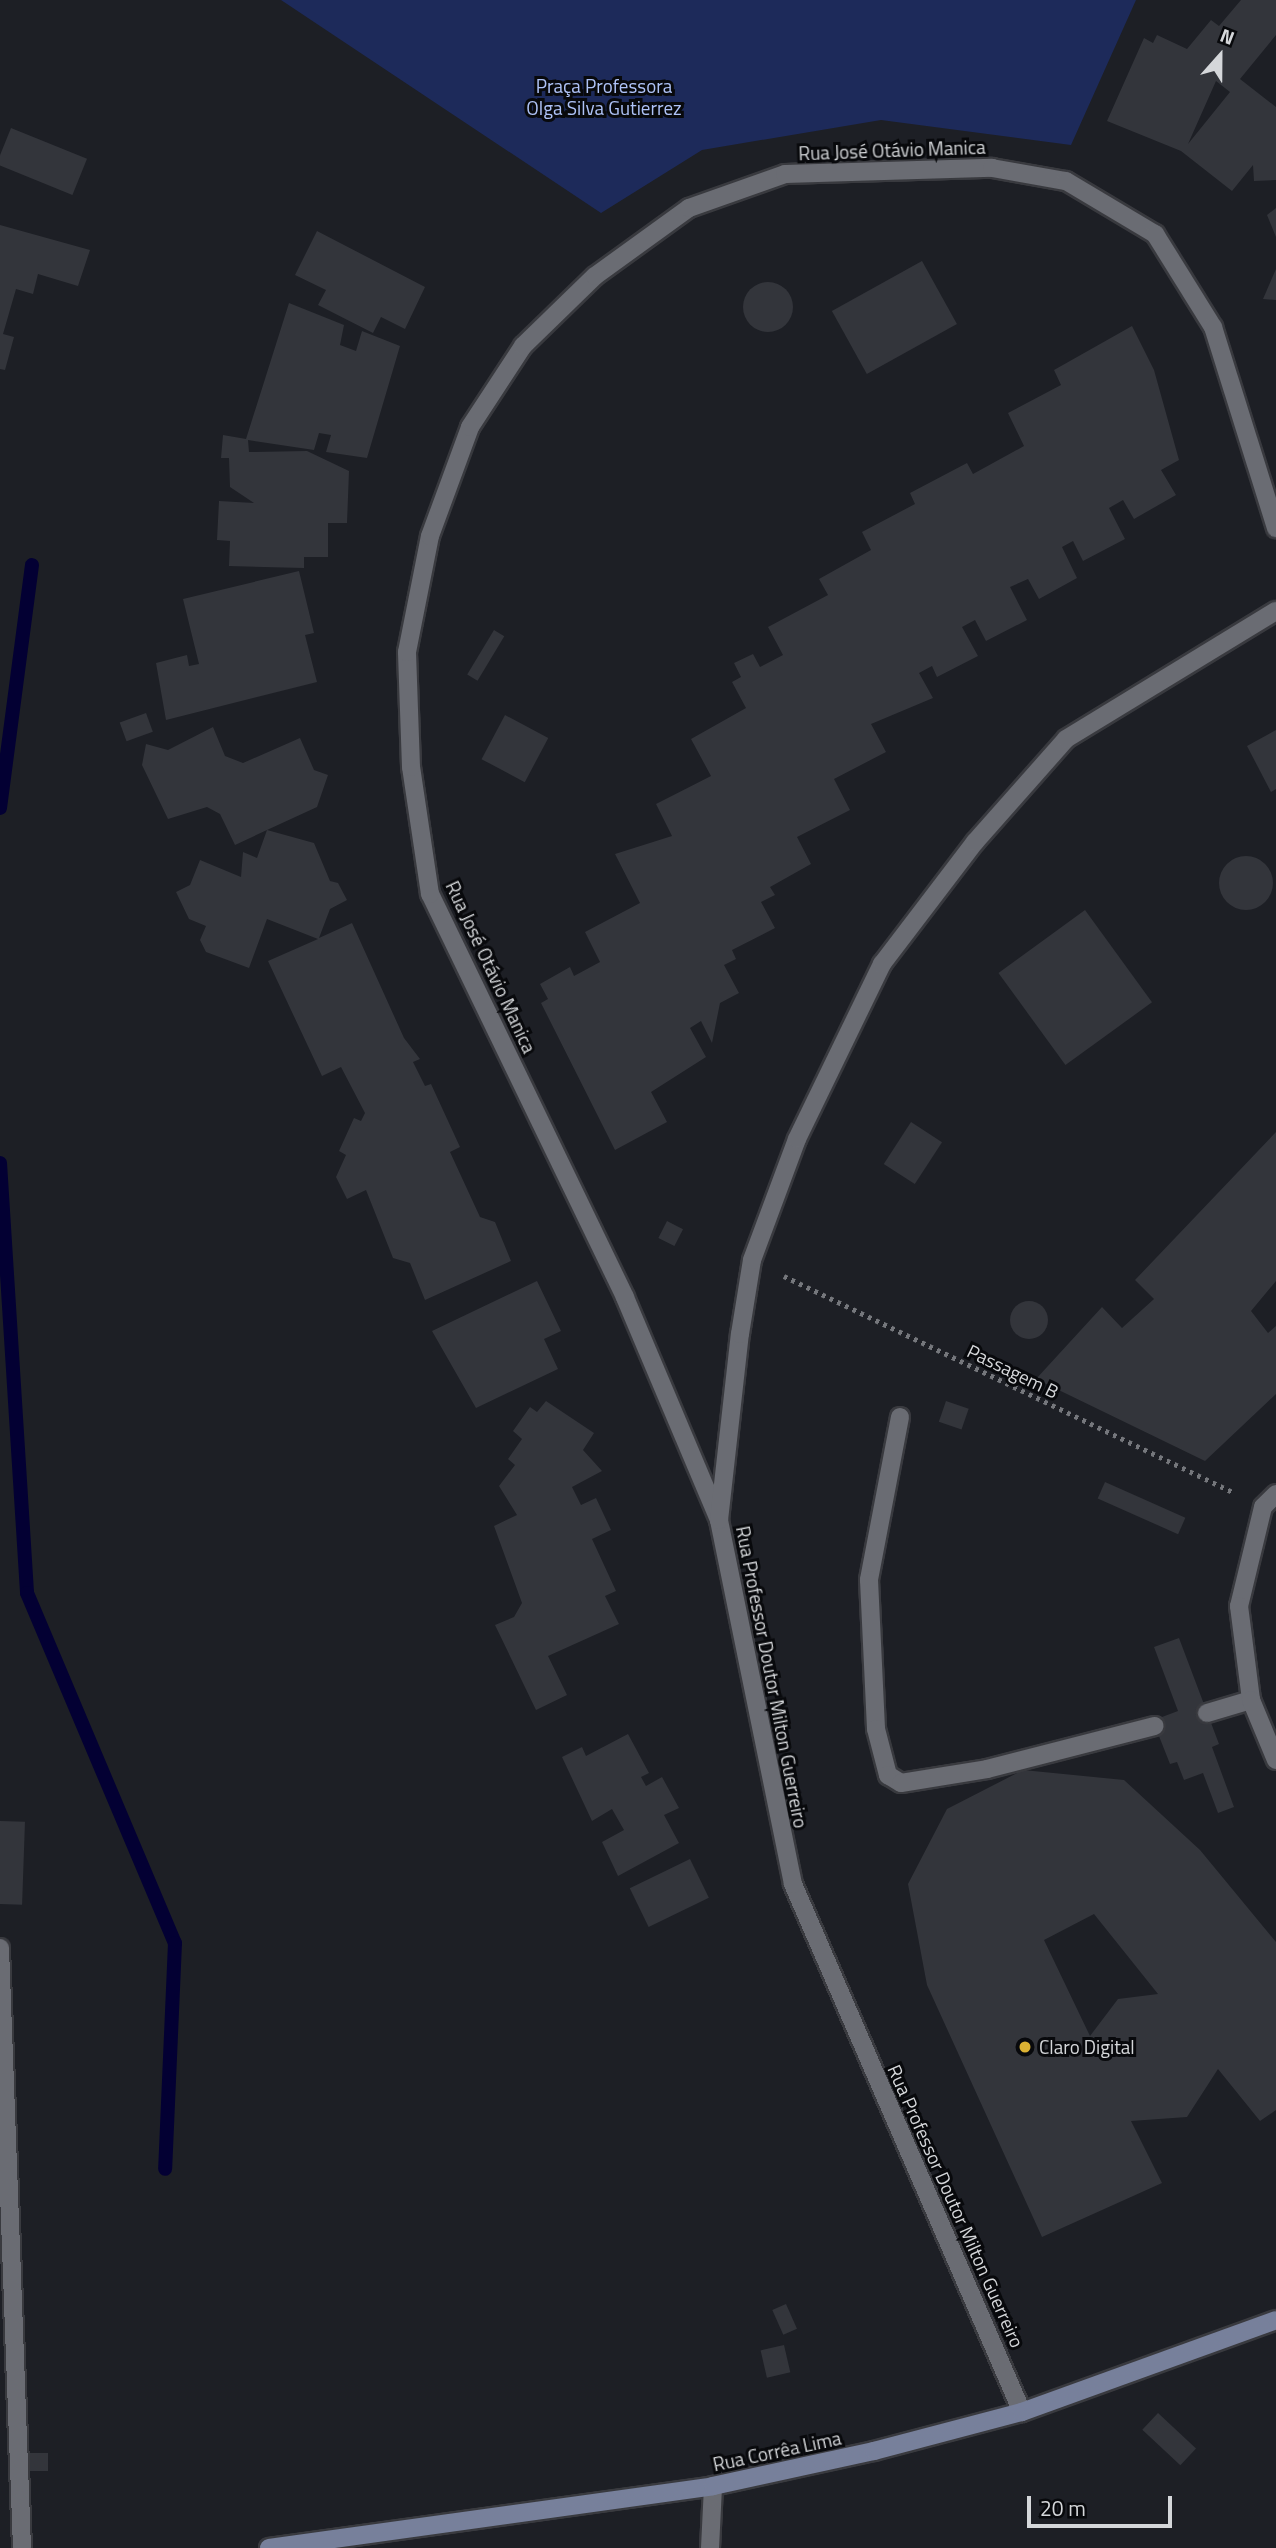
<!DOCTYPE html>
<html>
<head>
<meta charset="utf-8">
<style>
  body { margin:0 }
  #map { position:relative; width:1276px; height:2548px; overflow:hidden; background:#1d1f25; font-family:"Titillium Web",sans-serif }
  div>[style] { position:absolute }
  .green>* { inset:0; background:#1d2a5a }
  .stream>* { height:14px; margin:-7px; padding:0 7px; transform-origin:7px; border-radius:7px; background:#030033 }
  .building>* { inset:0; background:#33353b; transform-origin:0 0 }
  .round { border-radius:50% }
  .path>* { height:4.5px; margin-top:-2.25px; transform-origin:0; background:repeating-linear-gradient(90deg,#75777c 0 3.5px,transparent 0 8.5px) }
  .roads { filter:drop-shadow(2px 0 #393a3f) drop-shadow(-2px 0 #393a3f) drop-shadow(0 2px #393a3f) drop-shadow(0 -2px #393a3f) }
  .lane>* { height:18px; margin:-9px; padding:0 9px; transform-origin:9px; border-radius:9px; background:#6a6c73 }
  .street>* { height:18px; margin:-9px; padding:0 9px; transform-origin:9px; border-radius:9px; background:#6a6c73 }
  .secondary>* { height:18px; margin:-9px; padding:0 9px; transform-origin:9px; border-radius:9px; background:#77809b }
  .dots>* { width:19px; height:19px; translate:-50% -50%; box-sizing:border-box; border:4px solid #08090c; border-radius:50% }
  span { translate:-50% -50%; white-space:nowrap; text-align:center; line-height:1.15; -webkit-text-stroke:6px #08090c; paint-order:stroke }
  .park-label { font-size:19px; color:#afc3f8 }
  .street-label { font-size:19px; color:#d5d7da }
  .poi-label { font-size:19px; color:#d5d7da }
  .left { translate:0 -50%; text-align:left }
  .north { position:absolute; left:1185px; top:21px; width:70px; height:70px; -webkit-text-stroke:5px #08090c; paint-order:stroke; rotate:21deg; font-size:19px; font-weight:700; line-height:28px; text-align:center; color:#d5d7da }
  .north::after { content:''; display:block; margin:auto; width:24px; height:32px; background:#d5d7da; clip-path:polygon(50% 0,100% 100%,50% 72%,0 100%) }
  .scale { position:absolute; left:1027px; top:2496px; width:145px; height:32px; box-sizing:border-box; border:4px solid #d5d7da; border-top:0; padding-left:9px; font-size:21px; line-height:24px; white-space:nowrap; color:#d5d7da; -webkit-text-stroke:5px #08090c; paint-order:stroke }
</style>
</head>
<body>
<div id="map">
  <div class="green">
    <div style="clip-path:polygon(281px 0,1136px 0,1071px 145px,881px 120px,702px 150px,601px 213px)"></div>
  </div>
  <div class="stream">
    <div style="left:0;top:808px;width:245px;rotate:-82.5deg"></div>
    <div style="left:0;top:1163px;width:431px;rotate:86.4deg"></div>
    <div style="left:27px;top:1593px;width:380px;rotate:67.1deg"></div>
    <div style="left:175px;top:1943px;width:226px;rotate:92.5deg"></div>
  </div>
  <div class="building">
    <div style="clip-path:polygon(evenodd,1241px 0,1276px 0,1276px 35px,1240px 79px,1276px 107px,1276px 180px,1254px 181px,1253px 165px,1232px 191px,1181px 151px,1107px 121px,1144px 38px,1153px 43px,1157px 35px,1187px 49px,1211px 20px,1219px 26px,1241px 0,1216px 81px,1230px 92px,1188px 144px,1216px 81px)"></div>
    <div style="left:11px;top:128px;width:82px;height:39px;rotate:22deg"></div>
    <div style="clip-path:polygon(1276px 208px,1276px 237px,1267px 215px)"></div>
    <div style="clip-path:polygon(0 225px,90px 250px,78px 286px,38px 274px,33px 294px,16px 289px,3px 334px,14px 337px,5px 370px,0 369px)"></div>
    <div style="clip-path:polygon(317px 231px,425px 287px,405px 329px,381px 317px,373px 333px,318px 305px,326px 290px,295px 275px)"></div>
    <div style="left:922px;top:261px;width:72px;height:103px;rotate:61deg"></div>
    <div style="clip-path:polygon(1276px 269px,1276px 300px,1263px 299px)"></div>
    <div class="round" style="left:743px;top:282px;width:50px;height:50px"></div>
    <div style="clip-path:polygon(289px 303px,344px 325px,340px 345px,356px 351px,362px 331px,400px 346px,367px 458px,326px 452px,331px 435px,319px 433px,314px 450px,248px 440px,249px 452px,307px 451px,349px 471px,347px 523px,328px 523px,328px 557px,304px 557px,304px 568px,229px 566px,230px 541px,217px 540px,219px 501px,254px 503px,230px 487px,229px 458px,221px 458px,223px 435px,246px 439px)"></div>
    <div style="clip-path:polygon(1132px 326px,1154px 370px,1179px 460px,1161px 470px,1176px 495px,1134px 519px,1123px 500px,1109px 508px,1125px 539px,1083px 561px,1073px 541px,1062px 547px,1077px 578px,1039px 599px,1028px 579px,1010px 587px,1027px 620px,986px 641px,975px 620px,962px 627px,978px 656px,937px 677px,932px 666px,919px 673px,933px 698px,871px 724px,886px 752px,834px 779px,850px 810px,797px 837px,811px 864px,770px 887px,775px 895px,761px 902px,775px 928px,732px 950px,736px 959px,724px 965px,739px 993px,720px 1003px,712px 1043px,701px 1021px,690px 1028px,706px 1057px,651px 1092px,667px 1122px,615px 1150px,541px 1003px,548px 999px,540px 984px,570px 967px,574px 976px,600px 962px,585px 932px,640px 903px,615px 854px,672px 836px,656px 804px,711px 776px,691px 739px,746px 708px,732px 682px,741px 677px,734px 663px,753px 654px,760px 667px,783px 655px,768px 627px,828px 595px,819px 579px,871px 550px,862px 532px,915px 504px,910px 493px,967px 463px,973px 474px,1024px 446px,1008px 413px,1061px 385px,1054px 370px)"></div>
    <div style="clip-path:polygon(299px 571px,314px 633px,305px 635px,317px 682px,166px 720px,156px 663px,187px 655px,189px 666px,199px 664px,183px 599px)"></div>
    <div style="left:494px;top:630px;width:12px;height:52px;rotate:31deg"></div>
    <div style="left:146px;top:713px;width:20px;height:28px;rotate:70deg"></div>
    <div style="left:505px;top:715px;width:49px;height:50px;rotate:28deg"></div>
    <div style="clip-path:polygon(213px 727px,225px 756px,243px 763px,300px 738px,314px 770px,328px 775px,317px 807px,267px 830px,314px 843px,330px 881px,338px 883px,347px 900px,330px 909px,319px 938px,352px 923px,404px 1038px,420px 1059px,413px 1062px,425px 1086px,431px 1084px,460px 1147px,450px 1152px,480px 1217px,495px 1222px,511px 1261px,425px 1300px,410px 1263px,393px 1258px,366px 1190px,347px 1199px,336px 1177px,346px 1155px,339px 1151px,354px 1118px,361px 1121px,365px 1113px,341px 1067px,322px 1076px,268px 961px,318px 939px,267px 919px,249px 968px,206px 952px,200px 940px,206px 926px,189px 919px,176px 892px,190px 885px,200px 860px,241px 877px,243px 852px,257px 858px,267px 830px,235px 845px,220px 814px,207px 807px,168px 819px,142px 765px,146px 744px,168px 750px)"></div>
    <div style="clip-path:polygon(1276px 730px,1276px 789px,1271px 792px,1247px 746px)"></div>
    <div class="round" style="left:1219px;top:856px;width:54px;height:54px"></div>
    <div style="left:1085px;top:910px;width:114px;height:107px;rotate:54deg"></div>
    <div style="left:911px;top:1122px;width:37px;height:50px;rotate:33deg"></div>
    <div style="clip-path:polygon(1276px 1132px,1276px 1281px,1251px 1311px,1268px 1333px,1276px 1326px,1276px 1394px,1205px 1461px,1036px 1379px,1102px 1307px,1122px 1328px,1154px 1299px,1135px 1280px)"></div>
    <div style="left:667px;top:1221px;width:18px;height:19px;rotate:27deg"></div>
    <div style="clip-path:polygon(537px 1281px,561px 1331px,544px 1339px,558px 1369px,476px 1408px,432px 1331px)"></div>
    <div class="round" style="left:1010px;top:1301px;width:38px;height:38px"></div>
    <div style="clip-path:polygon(546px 1401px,594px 1433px,583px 1450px,602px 1471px,572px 1487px,581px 1505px,596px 1498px,611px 1530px,592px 1539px,616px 1591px,605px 1596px,619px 1624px,548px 1656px,567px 1695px,536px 1710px,495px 1625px,514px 1617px,522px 1603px,494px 1526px,517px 1515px,499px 1486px,515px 1465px,508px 1459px,522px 1439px,513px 1431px,530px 1407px,537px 1412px)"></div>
    <div style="left:946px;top:1401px;width:24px;height:22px;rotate:19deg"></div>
    <div style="left:1105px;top:1482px;width:88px;height:18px;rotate:24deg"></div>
    <div style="clip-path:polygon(1179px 1638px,1219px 1744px,1212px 1747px,1234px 1807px,1218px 1813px,1203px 1773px,1184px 1780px,1177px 1762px,1170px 1764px,1155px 1726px,1154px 1720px,1178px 1711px,1154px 1647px)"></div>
    <div style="clip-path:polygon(628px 1734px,649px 1773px,641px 1777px,646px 1786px,662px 1777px,679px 1808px,664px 1815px,679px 1843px,618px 1876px,602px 1842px,624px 1830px,612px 1809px,592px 1821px,562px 1757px,582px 1747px,586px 1756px)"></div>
    <div style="clip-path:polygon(evenodd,1023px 1770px,1124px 1780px,1200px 1850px,1276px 1942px,1276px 2110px,1260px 2121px,1218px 2069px,1187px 2117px,1131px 2121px,1162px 2183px,1042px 2237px,927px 1985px,908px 1884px,947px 1809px,1023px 1770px,1094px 1914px,1158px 1994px,1118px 1999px,1090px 2036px,1044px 1940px,1094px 1914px)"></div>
    <div style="left:0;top:1821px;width:25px;height:83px;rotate:2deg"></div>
    <div style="left:690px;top:1859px;width:43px;height:67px;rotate:64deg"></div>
    <div style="left:786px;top:2304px;width:27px;height:15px;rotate:66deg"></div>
    <div style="left:784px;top:2345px;width:28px;height:24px;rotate:77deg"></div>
    <div style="left:1158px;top:2413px;width:52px;height:23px;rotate:43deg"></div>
    <div style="left:48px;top:2453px;width:18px;height:21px;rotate:90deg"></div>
  </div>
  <div class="path">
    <div style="left:784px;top:1276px;width:498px;rotate:25.7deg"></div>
  </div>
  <div class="roads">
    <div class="lane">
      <div style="left:900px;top:1417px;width:166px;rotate:100.8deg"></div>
      <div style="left:869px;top:1580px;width:149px;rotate:87.3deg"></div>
      <div style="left:876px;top:1729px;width:48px;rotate:75.4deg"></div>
      <div style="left:888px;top:1775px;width:15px;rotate:32deg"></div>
      <div style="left:901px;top:1783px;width:87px;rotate:-9.2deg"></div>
      <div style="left:987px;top:1769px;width:173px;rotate:-14.4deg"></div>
      <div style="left:1207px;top:1713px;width:46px;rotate:-16.5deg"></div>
    </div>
    <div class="street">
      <div style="left:1276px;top:1494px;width:18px;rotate:135deg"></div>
      <div style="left:1263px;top:1507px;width:102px;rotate:103.6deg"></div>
      <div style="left:1239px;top:1606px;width:95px;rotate:82.7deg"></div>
      <div style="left:1251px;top:1700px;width:65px;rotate:67.4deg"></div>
      <div style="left:719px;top:1520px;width:242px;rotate:-112.9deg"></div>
      <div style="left:625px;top:1297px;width:448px;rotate:-115.8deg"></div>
      <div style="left:430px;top:894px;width:128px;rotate:-98.5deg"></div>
      <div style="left:411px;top:767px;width:115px;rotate:-92deg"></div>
      <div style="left:407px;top:652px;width:118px;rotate:-78.8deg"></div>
      <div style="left:430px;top:536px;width:116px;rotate:-69.8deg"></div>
      <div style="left:470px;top:427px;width:97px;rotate:-56.8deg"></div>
      <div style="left:523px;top:346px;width:100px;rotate:-44.2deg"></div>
      <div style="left:595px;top:276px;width:116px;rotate:-35.9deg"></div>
      <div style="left:689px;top:208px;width:102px;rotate:-19.5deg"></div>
      <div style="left:785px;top:174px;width:207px;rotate:-1.7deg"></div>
      <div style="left:992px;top:168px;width:75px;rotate:10deg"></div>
      <div style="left:1066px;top:181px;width:104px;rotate:30.8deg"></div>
      <div style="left:1155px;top:234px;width:110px;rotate:58.1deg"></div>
      <div style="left:1213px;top:327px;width:211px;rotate:72.6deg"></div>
      <div style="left:0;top:1948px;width:600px;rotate:87.9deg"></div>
      <div style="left:1022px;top:2412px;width:576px;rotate:-113.45deg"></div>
      <div style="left:793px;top:1884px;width:371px;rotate:-101.5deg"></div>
      <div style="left:719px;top:1520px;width:187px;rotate:-83.6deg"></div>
      <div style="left:740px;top:1334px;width:75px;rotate:-80.8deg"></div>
      <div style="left:752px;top:1260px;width:129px;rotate:-69.6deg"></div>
      <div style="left:797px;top:1139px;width:195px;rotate:-64.1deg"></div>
      <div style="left:882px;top:964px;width:153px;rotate:-52.7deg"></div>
      <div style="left:975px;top:842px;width:137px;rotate:-48.5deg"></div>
      <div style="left:1066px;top:739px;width:246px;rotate:-31.4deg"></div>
      <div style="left:710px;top:2548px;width:62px;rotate:-87.2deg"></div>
    </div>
    <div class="secondary">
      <div style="left:269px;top:2548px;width:448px;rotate:-7.9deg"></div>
      <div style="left:713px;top:2486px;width:165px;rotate:-12.3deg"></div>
      <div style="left:874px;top:2451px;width:153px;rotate:-14.8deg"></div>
      <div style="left:1022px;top:2412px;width:270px;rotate:-19.9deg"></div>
    </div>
  </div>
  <div class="dots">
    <div style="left:1025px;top:2047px;background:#dcb233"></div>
  </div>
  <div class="park-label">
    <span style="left:604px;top:97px">Praça Professora<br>Olga Silva Gutierrez</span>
  </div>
  <div class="street-label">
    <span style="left:892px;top:150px;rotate:-2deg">Rua José Otávio Manica</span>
    <span style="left:491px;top:967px;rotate:65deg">Rua José Otávio Manica</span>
    <span style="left:1013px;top:1371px;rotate:26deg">Passagem B</span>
    <span style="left:772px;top:1677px;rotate:79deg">Rua Professor Doutor Milton Guerreiro</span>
    <span style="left:956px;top:2206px;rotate:66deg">Rua Professor Doutor Milton Guerreiro</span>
    <span style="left:777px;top:2451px;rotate:-12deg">Rua Corrêa Lima</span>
  </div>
  <div class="poi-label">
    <span class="left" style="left:1039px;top:2047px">Claro Digital</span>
  </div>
  <div class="north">N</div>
  <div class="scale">20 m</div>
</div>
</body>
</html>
